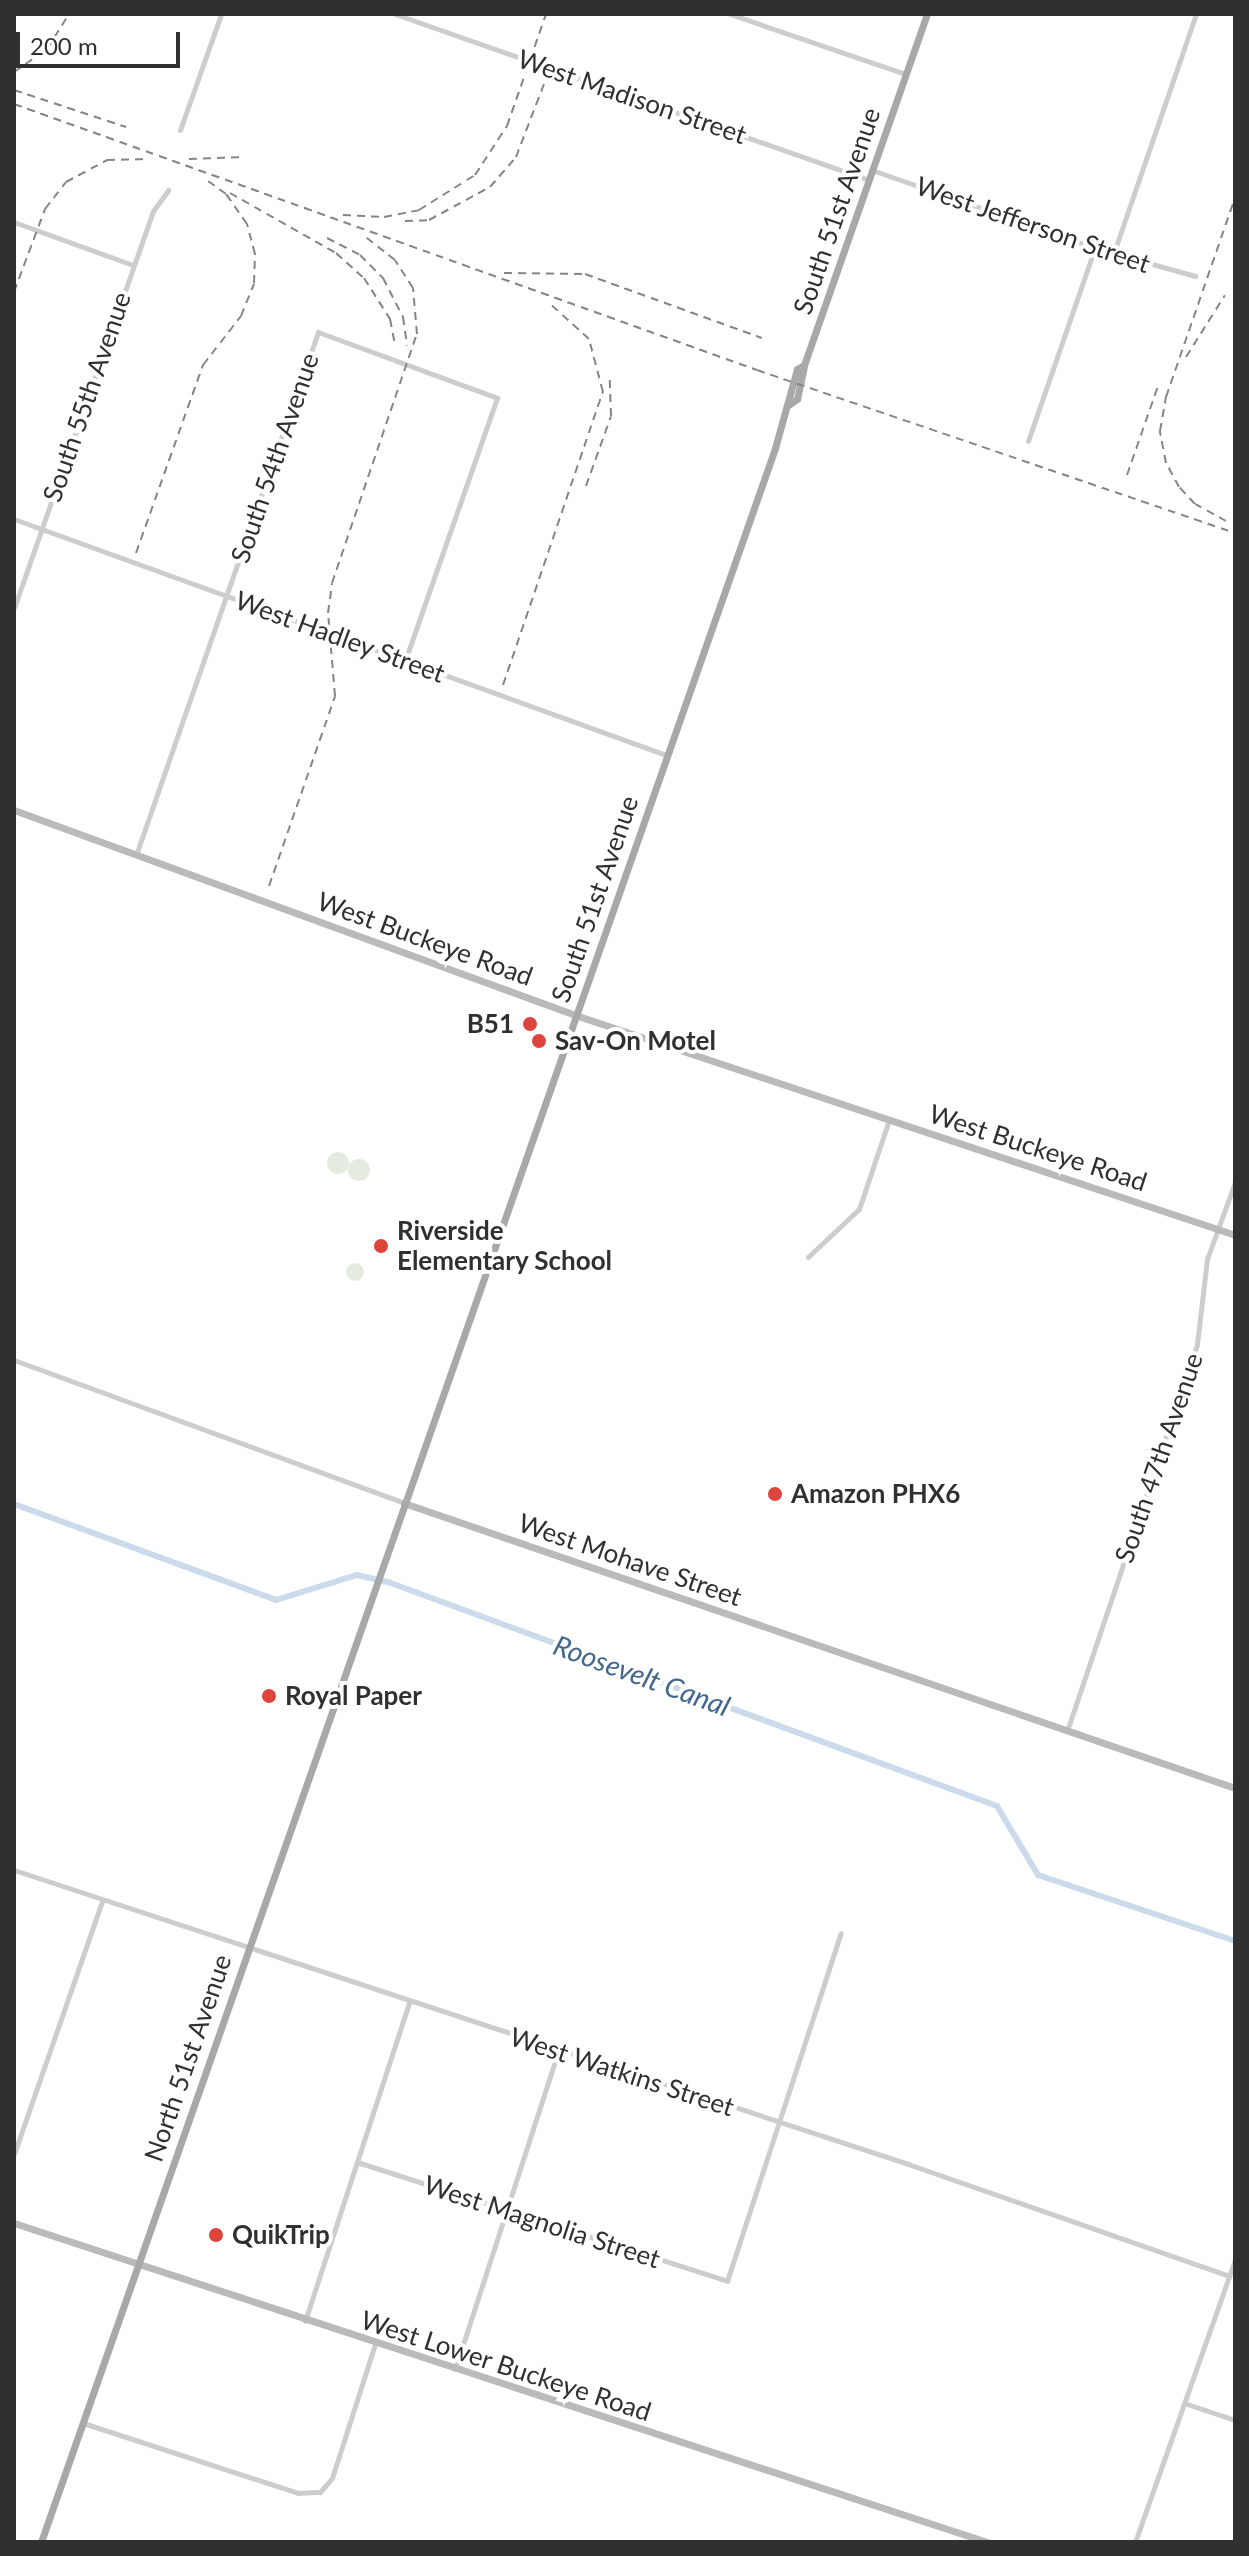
<!DOCTYPE html>
<html>
<head>
<meta charset="utf-8">
<style>
  body { margin:0 }
  #map { position:relative; width:1249px; height:2556px; overflow:hidden; background:#fff; font-family:Lato,sans-serif }
  div>[style] { position:absolute }
  .green>* { inset:0; background:#e5ecdf }
  .round { border-radius:50% }
  .canal>* { height:6px; margin:-3px; padding:0 3px; transform-origin:3px; border-radius:3px; background:#ccdbeb }
  .street>* { height:5px; margin:-2.5px; padding:0 2.5px; transform-origin:2.5px; border-radius:2.5px; background:#cdcdcd }
  .secondary>* { height:7px; margin:-3.5px; padding:0 3.5px; transform-origin:3.5px; border-radius:3.5px; background:#bababa }
  .primary>* { height:7px; margin:-3.5px; padding:0 3.5px; transform-origin:3.5px; border-radius:3.5px; background:#a8a8a8 }
  .rail>* { height:2px; margin-top:-1px; transform-origin:0; background:repeating-linear-gradient(90deg,#858585 0 8px,transparent 0 14px) }
  .dots>* { width:22px; height:22px; translate:-50% -50%; box-sizing:border-box; border:4px solid #fff; border-radius:50% }
  span { translate:-50% -50%; white-space:nowrap; text-align:center; line-height:1.15; -webkit-text-stroke:8px #fff; paint-order:stroke }
  .street-label { font-size:26px; color:#303030 }
  .poi-label { font-size:26px; color:#303030; font-weight:700 }
  .right { translate:-100% -50%; text-align:right }
  .left { translate:0 -50%; text-align:left }
  .water-label { font-size:28px; color:#41678f; font-style:italic }
  .frame { position:absolute; inset:0; border:16px solid #303030; pointer-events:none }
  .scale { position:absolute; left:16px; top:32px; width:164px; height:36px; box-sizing:border-box; border:4px solid #303030; border-top:0; padding-left:10px; font-size:24px; line-height:28px; white-space:nowrap; color:#303030; -webkit-text-stroke:6px #fff; paint-order:stroke }
</style>
</head>
<body>
<div id="map">
  <div class="green">
    <div class="round" style="left:327px;top:1152px;width:22px;height:22px"></div>
    <div class="round" style="left:348px;top:1159px;width:22px;height:22px"></div>
    <div class="round" style="left:346px;top:1263px;width:18px;height:18px"></div>
  </div>
  <div class="canal">
    <div style="left:14px;top:1504px;width:279px;rotate:20.1deg"></div>
    <div style="left:276px;top:1600px;width:85px;rotate:-17.2deg"></div>
    <div style="left:357px;top:1575px;width:32px;rotate:13deg"></div>
    <div style="left:388px;top:1582px;width:649px;rotate:20.19deg"></div>
    <div style="left:997px;top:1806px;width:80px;rotate:59.3deg"></div>
    <div style="left:1038px;top:1875px;width:208px;rotate:18.5deg"></div>
  </div>
  <div class="street">
    <div style="left:395px;top:14px;width:502px;rotate:19.3deg"></div>
    <div style="left:730px;top:14px;width:185px;rotate:18.9deg"></div>
    <div style="left:180px;top:130px;width:123px;rotate:-70.5deg"></div>
    <div style="left:872px;top:170px;width:236px;rotate:19.3deg"></div>
    <div style="left:1095px;top:248px;width:104px;rotate:15.6deg"></div>
    <div style="left:14px;top:222px;width:127px;rotate:19.9deg"></div>
    <div style="left:1114px;top:252px;width:252px;rotate:-71deg"></div>
    <div style="left:1028px;top:441px;width:204px;rotate:-70.9deg"></div>
    <div style="left:14px;top:519px;width:693px;rotate:19.9deg"></div>
    <div style="left:14px;top:608px;width:421px;rotate:-70.7deg"></div>
    <div style="left:153px;top:211px;width:26px;rotate:-54deg"></div>
    <div style="left:136px;top:855px;width:554px;rotate:-70.81deg"></div>
    <div style="left:318px;top:332px;width:191px;rotate:20.2deg"></div>
    <div style="left:497px;top:398px;width:278px;rotate:109.3deg"></div>
    <div style="left:808px;top:1257px;width:70px;rotate:-43.3deg"></div>
    <div style="left:859px;top:1209px;width:94px;rotate:-71.4deg"></div>
    <div style="left:14px;top:1360px;width:415px;rotate:20.1deg"></div>
    <div style="left:1067px;top:1731px;width:408px;rotate:-71.4deg"></div>
    <div style="left:1197px;top:1344px;width:86px;rotate:-83.3deg"></div>
    <div style="left:1207px;top:1259px;width:82px;rotate:-70deg"></div>
    <div style="left:14px;top:1870px;width:941px;rotate:18.2deg"></div>
    <div style="left:908px;top:2164px;width:340px;rotate:19.2deg"></div>
    <div style="left:14px;top:2154px;width:268px;rotate:-70.8deg"></div>
    <div style="left:357px;top:2162px;width:389px;rotate:17.8deg"></div>
    <div style="left:727px;top:2281px;width:366px;rotate:-71.9deg"></div>
    <div style="left:305px;top:2321px;width:336px;rotate:-71.9deg"></div>
    <div style="left:455px;top:2369px;width:333px;rotate:-72deg"></div>
    <div style="left:1184px;top:2403px;width:54px;rotate:18.4deg"></div>
    <div style="left:83px;top:2423px;width:226px;rotate:18deg"></div>
    <div style="left:298px;top:2493px;width:22px;rotate:-3deg"></div>
    <div style="left:320px;top:2492px;width:18px;rotate:-49deg"></div>
    <div style="left:332px;top:2478px;width:141px;rotate:-72.2deg"></div>
    <div style="left:1135px;top:2542px;width:300px;rotate:-70.5deg"></div>
  </div>
  <div class="secondary">
    <div style="left:14px;top:810px;width:597px;rotate:20.07deg"></div>
    <div style="left:575px;top:1015px;width:696px;rotate:18.43deg"></div>
    <div style="left:404px;top:1503px;width:879px;rotate:18.93deg"></div>
    <div style="left:14px;top:2223px;width:1024px;rotate:18.15deg"></div>
  </div>
  <div class="primary">
    <div style="left:790px;top:404px;width:9px;rotate:-36deg"></div>
    <div style="left:797px;top:399px;width:35px;rotate:-78deg"></div>
    <div style="left:804px;top:365px;width:372px;rotate:-70.7deg"></div>
    <div style="left:41px;top:2542px;width:2219px;rotate:-70.68deg"></div>
    <div style="left:775px;top:448px;width:82px;rotate:-74.4deg"></div>
    <div style="left:797px;top:369px;width:8px;rotate:-30deg"></div>
  </div>
  <div class="rail">
    <div style="left:14px;top:72px;width:40px;rotate:-34.9deg"></div>
    <div style="left:47px;top:49px;width:41px;rotate:-57.8deg"></div>
    <div style="left:14px;top:90px;width:118px;rotate:18.3deg"></div>
    <div style="left:14px;top:104px;width:789px;rotate:19.7deg"></div>
    <div style="left:757px;top:370px;width:505px;rotate:18.83deg"></div>
    <div style="left:189px;top:159px;width:55px;rotate:-2.1deg"></div>
    <div style="left:230px;top:193px;width:122px;rotate:29.5deg"></div>
    <div style="left:336px;top:253px;width:38px;rotate:42deg"></div>
    <div style="left:364px;top:278px;width:49px;rotate:57.6deg"></div>
    <div style="left:390px;top:319px;width:25px;rotate:79deg"></div>
    <div style="left:343px;top:215px;width:41px;rotate:2.8deg"></div>
    <div style="left:384px;top:217px;width:36px;rotate:-11deg"></div>
    <div style="left:419px;top:210px;width:66px;rotate:-32deg"></div>
    <div style="left:475px;top:175px;width:59px;rotate:-56.9deg"></div>
    <div style="left:507px;top:126px;width:119px;rotate:-70.8deg"></div>
    <div style="left:405px;top:221px;width:24px;rotate:-2deg"></div>
    <div style="left:429px;top:220px;width:69px;rotate:-28.4deg"></div>
    <div style="left:490px;top:187px;width:40px;rotate:-49deg"></div>
    <div style="left:516px;top:157px;width:78px;rotate:-69deg"></div>
    <div style="left:327px;top:238px;width:37px;rotate:27deg"></div>
    <div style="left:360px;top:255px;width:33px;rotate:45deg"></div>
    <div style="left:383px;top:278px;width:44px;rotate:62.9deg"></div>
    <div style="left:403px;top:317px;width:29px;rotate:82deg"></div>
    <div style="left:504px;top:273px;width:81px;rotate:0.7deg"></div>
    <div style="left:585px;top:274px;width:188px;rotate:19.9deg"></div>
    <div style="left:14px;top:292px;width:89px;rotate:-69.5deg"></div>
    <div style="left:45px;top:209px;width:34px;rotate:-52deg"></div>
    <div style="left:66px;top:182px;width:47px;rotate:-28.2deg"></div>
    <div style="left:107px;top:160px;width:42px;rotate:-1.4deg"></div>
    <div style="left:1186px;top:357px;width:73px;rotate:-57.8deg"></div>
    <div style="left:1127px;top:475px;width:94px;rotate:-70.8deg"></div>
    <div style="left:586px;top:486px;width:74px;rotate:-70.3deg"></div>
    <div style="left:611px;top:416px;width:36px;rotate:-92deg"></div>
    <div style="left:1226px;top:521px;width:35px;rotate:-151deg"></div>
    <div style="left:1195px;top:504px;width:23px;rotate:-133deg"></div>
    <div style="left:1179px;top:487px;width:27px;rotate:-118deg"></div>
    <div style="left:1166px;top:463px;width:33px;rotate:-101deg"></div>
    <div style="left:1160px;top:431px;width:35px;rotate:-80deg"></div>
    <div style="left:1166px;top:397px;width:211px;rotate:-70.9deg"></div>
    <div style="left:136px;top:553px;width:200px;rotate:-70.4deg"></div>
    <div style="left:203px;top:365px;width:62px;rotate:-52.2deg"></div>
    <div style="left:241px;top:316px;width:35px;rotate:-68deg"></div>
    <div style="left:254px;top:283px;width:29px;rotate:-88deg"></div>
    <div style="left:255px;top:254px;width:31px;rotate:-105deg"></div>
    <div style="left:247px;top:224px;width:37px;rotate:-125deg"></div>
    <div style="left:226px;top:194px;width:26px;rotate:-144deg"></div>
    <div style="left:503px;top:685px;width:310px;rotate:-71.2deg"></div>
    <div style="left:603px;top:392px;width:55px;rotate:-104.8deg"></div>
    <div style="left:589px;top:339px;width:55px;rotate:-137.9deg"></div>
    <div style="left:269px;top:886px;width:201px;rotate:-70.8deg"></div>
    <div style="left:335px;top:696px;width:83px;rotate:-94.8deg"></div>
    <div style="left:328px;top:613px;width:30px;rotate:-82deg"></div>
    <div style="left:332px;top:583px;width:263px;rotate:-71.2deg"></div>
    <div style="left:417px;top:334px;width:46px;rotate:-95deg"></div>
    <div style="left:413px;top:288px;width:33px;rotate:-123deg"></div>
    <div style="left:395px;top:260px;width:36px;rotate:-142deg"></div>
  </div>
  <div class="dots">
    <div style="left:530px;top:1024px;background:#dd453c"></div>
    <div style="left:539px;top:1041px;background:#dd453c"></div>
    <div style="left:381px;top:1246px;background:#dd453c"></div>
    <div style="left:775px;top:1494px;background:#dd453c"></div>
    <div style="left:269px;top:1696px;background:#dd453c"></div>
    <div style="left:216px;top:2235px;background:#dd453c"></div>
  </div>
  <div class="street-label">
    <span style="left:632px;top:97px;rotate:19deg">West Madison Street</span>
    <span style="left:837px;top:211px;rotate:-71deg">South 51st Avenue</span>
    <span style="left:1033px;top:225px;rotate:19deg">West Jefferson Street</span>
    <span style="left:87px;top:397px;rotate:-71deg">South 55th Avenue</span>
    <span style="left:275px;top:458px;rotate:-71deg">South 54th Avenue</span>
    <span style="left:340px;top:637px;rotate:20deg">West Hadley Street</span>
    <span style="left:595px;top:899px;rotate:-71deg">South 51st Avenue</span>
    <span style="left:425px;top:939px;rotate:20deg">West Buckeye Road</span>
    <span style="left:1038px;top:1148px;rotate:18deg">West Buckeye Road</span>
    <span style="left:1159px;top:1458px;rotate:-71deg">South 47th Avenue</span>
    <span style="left:630px;top:1560px;rotate:19deg">West Mohave Street</span>
    <span style="left:188px;top:2058px;rotate:-71deg">North 51st Avenue</span>
    <span style="left:622px;top:2072px;rotate:18deg">West Watkins Street</span>
    <span style="left:542px;top:2222px;rotate:18deg">West Magnolia Street</span>
    <span style="left:506px;top:2366px;rotate:18deg">West Lower Buckeye Road</span>
  </div>
  <div class="poi-label">
    <span class="right" style="left:514px;top:1024px">B51</span>
    <span class="left" style="left:555px;top:1041px">Sav-On Motel</span>
    <span class="left" style="left:397px;top:1246px">Riverside<br>Elementary School</span>
    <span class="left" style="left:791px;top:1494px">Amazon PHX6</span>
    <span class="left" style="left:285px;top:1696px">Royal Paper</span>
    <span class="left" style="left:232px;top:2235px">QuikTrip</span>
  </div>
  <div class="water-label">
    <span style="left:642px;top:1675px;rotate:20deg">Roosevelt Canal</span>
  </div>
  <div class="frame"></div>
  <div class="scale">200 m</div>
</div>
</body>
</html>
